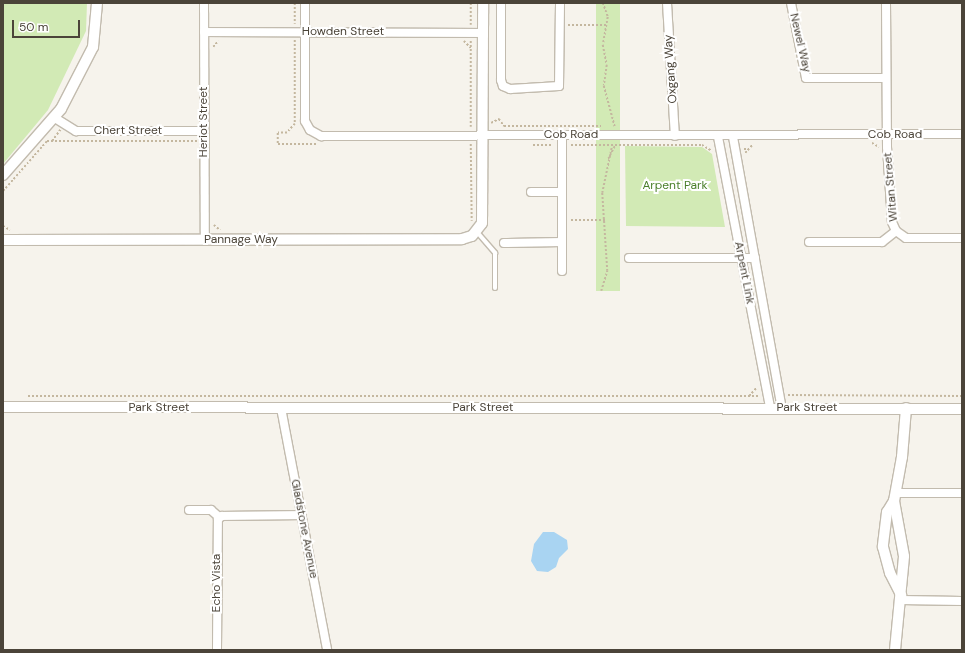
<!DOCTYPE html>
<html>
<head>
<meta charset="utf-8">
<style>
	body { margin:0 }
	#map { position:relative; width:965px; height:653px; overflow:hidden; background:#f6f3ec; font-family:"DM Sans",sans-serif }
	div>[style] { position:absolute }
	.green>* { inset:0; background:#d2eab5; transform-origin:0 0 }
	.water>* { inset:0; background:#a9d4f2 }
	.path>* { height:1.5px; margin-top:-0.75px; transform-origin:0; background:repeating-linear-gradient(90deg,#c4b79f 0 2px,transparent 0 4px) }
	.roads { filter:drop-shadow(1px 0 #c2bbae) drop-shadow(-1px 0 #c2bbae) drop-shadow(0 1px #c2bbae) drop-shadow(0 -1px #c2bbae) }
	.service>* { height:4px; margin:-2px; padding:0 2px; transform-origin:2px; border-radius:2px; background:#fff }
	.minor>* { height:8px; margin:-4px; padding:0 4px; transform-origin:4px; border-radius:4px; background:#fff }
	.tertiary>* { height:10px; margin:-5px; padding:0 5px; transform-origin:5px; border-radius:5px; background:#fff }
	span { translate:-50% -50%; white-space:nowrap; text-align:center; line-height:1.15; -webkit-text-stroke:4px #fff; paint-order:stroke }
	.street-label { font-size:12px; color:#4b4439 }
	.park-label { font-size:12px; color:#4a7f2a }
	.frame { position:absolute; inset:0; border:4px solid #4b4439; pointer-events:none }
	.scale { position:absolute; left:12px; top:20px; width:68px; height:18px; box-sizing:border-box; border:2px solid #4b4439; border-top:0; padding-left:5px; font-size:12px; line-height:14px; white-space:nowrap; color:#4b4439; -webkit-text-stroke:3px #fff; paint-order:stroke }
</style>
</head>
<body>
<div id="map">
	<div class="green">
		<i style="clip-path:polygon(3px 3px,87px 3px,86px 31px,48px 110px,3px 164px)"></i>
		<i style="left:596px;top:3px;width:24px;height:288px"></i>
		<i style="clip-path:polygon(625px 146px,702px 147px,712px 154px,725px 227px,626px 226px)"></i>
	</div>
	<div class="water">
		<i style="clip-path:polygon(543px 532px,554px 532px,567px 540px,568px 549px,559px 558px,556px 567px,548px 572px,537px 571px,531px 561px,534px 544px)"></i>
	</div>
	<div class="path">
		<i style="left:295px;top:3px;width:21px;rotate:90deg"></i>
		<i style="left:471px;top:3px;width:22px;rotate:90deg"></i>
		<i style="left:603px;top:3px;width:15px;rotate:70deg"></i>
		<i style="left:608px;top:17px;width:28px;rotate:100deg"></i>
		<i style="left:603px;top:45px;width:20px;rotate:79deg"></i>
		<i style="left:607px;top:65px;width:21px;rotate:98deg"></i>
		<i style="left:604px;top:86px;width:42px;rotate:75deg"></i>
		<i style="left:568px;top:25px;width:40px"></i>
		<i style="left:295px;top:40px;width:84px;rotate:90deg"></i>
		<i style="left:295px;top:124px;width:12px;rotate:132deg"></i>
		<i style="left:287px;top:133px;width:9px;rotate:180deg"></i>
		<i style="left:278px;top:133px;width:11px;rotate:90deg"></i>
		<i style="left:278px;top:144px;width:39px"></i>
		<i style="left:464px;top:41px;width:10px;rotate:45deg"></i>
		<i style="left:471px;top:41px;width:86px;rotate:90deg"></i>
		<i style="left:213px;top:47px;width:8px;rotate:-50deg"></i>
		<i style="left:491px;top:123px;width:9px;rotate:-27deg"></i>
		<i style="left:499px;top:119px;width:9px;rotate:54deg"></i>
		<i style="left:504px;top:126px;width:97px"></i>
		<i style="left:52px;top:141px;width:14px;rotate:-54deg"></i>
		<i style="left:872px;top:143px;width:8px;rotate:30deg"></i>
		<i style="left:471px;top:144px;width:77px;rotate:89.3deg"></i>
		<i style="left:533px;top:145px;width:20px"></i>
		<i style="left:571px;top:145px;width:131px"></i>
		<i style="left:702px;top:145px;width:12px;rotate:31deg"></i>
		<i style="left:744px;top:149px;width:5px"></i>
		<i style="left:745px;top:153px;width:12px;rotate:-48deg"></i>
		<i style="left:608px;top:159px;width:16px;rotate:-63deg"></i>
		<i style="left:3px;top:191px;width:67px;rotate:-48.7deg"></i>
		<i style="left:47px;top:141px;width:150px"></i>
		<i style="left:571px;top:220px;width:34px"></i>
		<i style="left:214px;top:225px;width:8px;rotate:40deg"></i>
		<i style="left:3px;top:226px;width:8px;rotate:30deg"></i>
		<i style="left:601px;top:291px;width:21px;rotate:-73deg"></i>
		<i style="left:607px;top:271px;width:78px;rotate:-93.7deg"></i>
		<i style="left:602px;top:193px;width:49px;rotate:-78.2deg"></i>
		<i style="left:788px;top:395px;width:174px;rotate:0.3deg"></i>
		<i style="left:28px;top:396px;width:731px"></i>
		<i style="left:749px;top:396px;width:12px;rotate:-48deg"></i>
	</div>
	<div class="roads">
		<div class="service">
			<i style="left:477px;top:232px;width:28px;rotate:49deg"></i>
			<i style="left:495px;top:253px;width:35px;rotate:90deg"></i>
		</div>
		<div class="minor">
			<i style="left:204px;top:3px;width:237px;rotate:89.8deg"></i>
			<i style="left:305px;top:3px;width:118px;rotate:90deg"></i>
			<i style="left:305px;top:121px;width:10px;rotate:61deg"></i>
			<i style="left:310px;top:130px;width:13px;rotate:29deg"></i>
			<i style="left:321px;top:136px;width:641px;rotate:-0.18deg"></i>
			<i style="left:501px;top:3px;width:77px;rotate:90deg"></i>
			<i style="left:501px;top:80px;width:6px;rotate:72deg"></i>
			<i style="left:503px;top:86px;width:8px;rotate:23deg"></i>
			<i style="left:510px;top:89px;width:49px;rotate:-3.5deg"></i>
			<i style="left:559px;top:86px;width:83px;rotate:-89.3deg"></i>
			<i style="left:667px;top:3px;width:133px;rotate:86.6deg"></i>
			<i style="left:791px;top:3px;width:76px;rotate:78.7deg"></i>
			<i style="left:806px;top:78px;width:80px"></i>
			<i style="left:886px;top:3px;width:144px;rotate:89.6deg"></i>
			<i style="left:887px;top:147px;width:75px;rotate:86.2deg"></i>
			<i style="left:892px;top:222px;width:10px;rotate:66deg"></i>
			<i style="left:896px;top:231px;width:12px;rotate:35deg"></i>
			<i style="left:906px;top:238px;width:56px"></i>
			<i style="left:204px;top:32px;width:279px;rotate:0.2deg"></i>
			<i style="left:55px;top:118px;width:25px;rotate:32deg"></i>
			<i style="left:76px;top:131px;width:128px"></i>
			<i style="left:562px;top:135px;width:136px;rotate:90deg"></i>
			<i style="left:718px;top:137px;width:276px;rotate:79.1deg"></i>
			<i style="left:733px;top:137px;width:275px;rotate:79.8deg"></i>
			<i style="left:531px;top:192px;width:31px"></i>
			<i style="left:809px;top:242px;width:73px"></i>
			<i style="left:882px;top:242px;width:18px;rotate:-38deg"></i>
			<i style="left:504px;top:243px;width:58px;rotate:-1deg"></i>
			<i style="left:629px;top:258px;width:126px"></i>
			<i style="left:281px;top:408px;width:246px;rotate:79.2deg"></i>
			<i style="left:895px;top:493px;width:67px"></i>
			<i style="left:189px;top:510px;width:22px"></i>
			<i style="left:211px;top:510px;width:11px;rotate:41deg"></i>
			<i style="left:901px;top:600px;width:61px;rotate:0.9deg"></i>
			<i style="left:217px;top:650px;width:131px;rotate:-89.6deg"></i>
			<i style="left:218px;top:519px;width:5px;rotate:-37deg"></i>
			<i style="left:222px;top:516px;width:80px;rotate:-0.7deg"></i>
		</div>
		<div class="tertiary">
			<i style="left:3px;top:175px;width:88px;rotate:-48.7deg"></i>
			<i style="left:61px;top:109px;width:70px;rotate:-62.7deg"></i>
			<i style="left:93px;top:47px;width:44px;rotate:-84.8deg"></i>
			<i style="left:3px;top:240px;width:459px;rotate:-0.1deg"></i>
			<i style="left:462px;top:239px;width:10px;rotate:-17deg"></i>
			<i style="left:472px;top:236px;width:16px;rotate:-52deg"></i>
			<i style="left:482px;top:223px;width:220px;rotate:-89.7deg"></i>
			<i style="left:3px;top:407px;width:959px;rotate:0.12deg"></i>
			<i style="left:894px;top:501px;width:13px;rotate:122deg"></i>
			<i style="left:887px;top:512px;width:35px;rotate:97deg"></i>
			<i style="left:883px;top:547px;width:27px;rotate:75deg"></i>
			<i style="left:890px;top:573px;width:25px;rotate:63deg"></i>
			<i style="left:895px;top:650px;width:94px;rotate:-84.5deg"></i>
			<i style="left:904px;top:556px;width:56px;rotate:-100.3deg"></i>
			<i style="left:894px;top:501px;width:45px;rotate:-79.7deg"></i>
			<i style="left:902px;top:457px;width:49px;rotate:-85.3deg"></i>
		</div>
	</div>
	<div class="street-label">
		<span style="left:343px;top:32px">Howden Street</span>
		<span style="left:800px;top:43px;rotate:77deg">Newel Way</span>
		<span style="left:671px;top:69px;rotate:-94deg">Oxgang Way</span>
		<span style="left:204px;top:122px;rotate:-90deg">Heriot Street</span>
		<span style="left:128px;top:131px">Chert Street</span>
		<span style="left:571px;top:135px">Cob Road</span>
		<span style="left:895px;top:135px">Cob Road</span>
		<span style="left:891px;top:187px;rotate:-95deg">Witan Street</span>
		<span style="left:241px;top:240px">Pannage Way</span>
		<span style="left:744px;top:273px;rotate:79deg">Arpent Link</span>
		<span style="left:159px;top:408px">Park Street</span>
		<span style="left:483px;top:408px">Park Street</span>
		<span style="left:807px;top:408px">Park Street</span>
		<span style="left:304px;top:529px;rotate:79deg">Gladstone Avenue</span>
		<span style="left:217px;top:583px;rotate:-90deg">Echo Vista</span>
	</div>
	<div class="park-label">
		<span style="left:675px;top:186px">Arpent Park</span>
	</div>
	<div class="frame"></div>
	<div class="scale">50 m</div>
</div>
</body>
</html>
